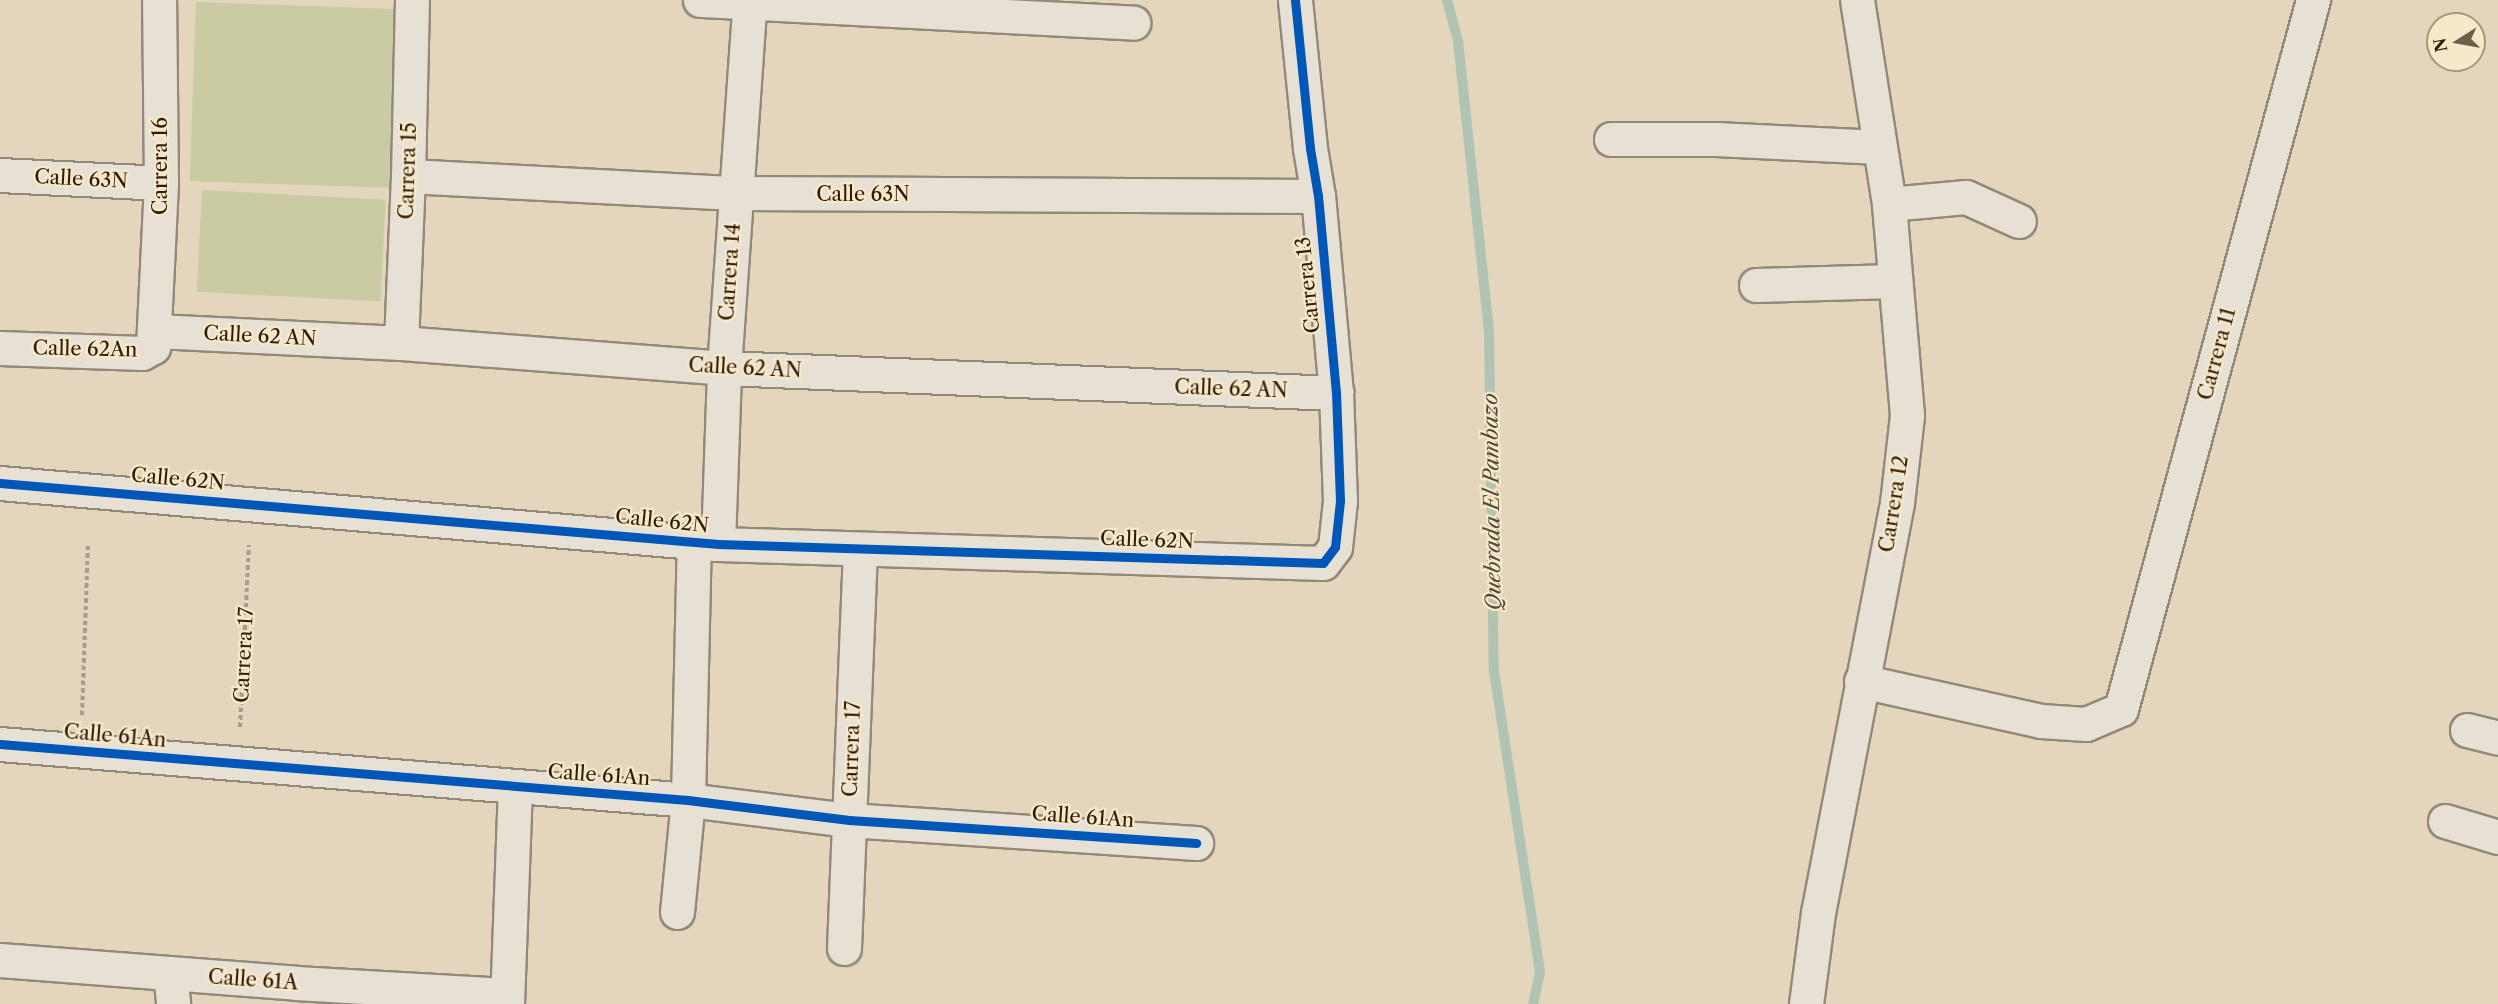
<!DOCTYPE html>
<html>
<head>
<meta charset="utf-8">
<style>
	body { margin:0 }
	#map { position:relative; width:2498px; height:1004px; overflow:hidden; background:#e3d6bd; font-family:"Libre Caslon Text",serif }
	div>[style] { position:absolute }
	.green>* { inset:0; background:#cacaa3; transform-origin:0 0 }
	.stream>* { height:10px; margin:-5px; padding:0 5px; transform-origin:5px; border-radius:5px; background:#b1c3b3 }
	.path>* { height:4px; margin-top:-2px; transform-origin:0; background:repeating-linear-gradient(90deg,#a49d92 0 4.5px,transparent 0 7.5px) }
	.roads { filter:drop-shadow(2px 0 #938979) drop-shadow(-2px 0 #938979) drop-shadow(0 2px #938979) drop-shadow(0 -2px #938979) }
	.minor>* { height:33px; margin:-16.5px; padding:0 16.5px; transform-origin:16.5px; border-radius:16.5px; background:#e7e1d5 }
	.cycleway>* { height:9px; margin:-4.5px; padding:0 4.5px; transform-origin:4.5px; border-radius:4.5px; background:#0057b8 }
	span { translate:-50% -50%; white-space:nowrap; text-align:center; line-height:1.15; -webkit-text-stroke:4.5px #f7e8ca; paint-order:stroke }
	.street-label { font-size:20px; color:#2f1c09 }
	.water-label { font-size:21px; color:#4f4c3b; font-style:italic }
	.north { position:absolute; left:2426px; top:12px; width:60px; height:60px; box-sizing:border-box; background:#f7e8ca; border:2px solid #a7967d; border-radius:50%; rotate:259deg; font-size:16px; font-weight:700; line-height:24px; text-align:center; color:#2f1c09 }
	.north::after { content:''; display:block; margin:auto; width:21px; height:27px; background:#6e5d48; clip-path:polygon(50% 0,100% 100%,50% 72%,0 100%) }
</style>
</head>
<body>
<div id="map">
	<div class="green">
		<i style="left:196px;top:2px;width:206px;height:179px;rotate:2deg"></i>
		<i style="left:202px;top:190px;width:184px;height:102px;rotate:3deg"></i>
	</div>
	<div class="stream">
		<i style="left:1447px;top:0;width:42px;rotate:75deg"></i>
		<i style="left:1458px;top:41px;width:290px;rotate:83.9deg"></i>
		<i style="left:1489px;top:329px;width:342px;rotate:89.2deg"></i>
		<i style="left:1494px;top:671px;width:304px;rotate:81.3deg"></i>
		<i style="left:1540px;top:972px;width:33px;rotate:102deg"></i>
	</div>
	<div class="path">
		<i style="left:82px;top:715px;width:171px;rotate:-88deg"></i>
		<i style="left:240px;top:727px;width:182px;rotate:-87.2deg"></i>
	</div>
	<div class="roads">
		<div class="minor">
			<i style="left:700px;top:0;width:434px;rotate:3deg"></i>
			<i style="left:1611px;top:139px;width:105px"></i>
			<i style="left:1716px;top:139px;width:163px;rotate:2.8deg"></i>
			<i style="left:0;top:175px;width:161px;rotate:2.8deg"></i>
			<i style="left:408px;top:176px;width:327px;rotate:3deg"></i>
			<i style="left:735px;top:193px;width:583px;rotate:0.29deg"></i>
			<i style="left:1889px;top:204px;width:77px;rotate:-5.2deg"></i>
			<i style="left:1966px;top:197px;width:58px;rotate:24.4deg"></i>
			<i style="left:1756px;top:285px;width:138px;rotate:-1.7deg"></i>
			<i style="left:156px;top:331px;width:245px;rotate:2.8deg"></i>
			<i style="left:401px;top:343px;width:324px;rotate:4.4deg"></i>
			<i style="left:724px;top:368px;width:613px;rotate:2.34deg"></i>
			<i style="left:401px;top:343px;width:167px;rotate:-87.6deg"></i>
			<i style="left:408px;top:176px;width:176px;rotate:-88.7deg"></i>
			<i style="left:0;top:348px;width:142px;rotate:2deg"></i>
			<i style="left:142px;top:353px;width:13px;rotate:-29deg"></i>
			<i style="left:153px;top:347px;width:164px;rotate:-87.2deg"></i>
			<i style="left:161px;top:183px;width:183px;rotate:-90.6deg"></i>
			<i style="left:0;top:483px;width:721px;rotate:4.86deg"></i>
			<i style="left:718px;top:544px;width:605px;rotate:1.8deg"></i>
			<i style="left:1323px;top:563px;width:20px;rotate:-53deg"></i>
			<i style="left:1335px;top:547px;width:46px;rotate:-83.8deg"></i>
			<i style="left:1340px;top:501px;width:108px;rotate:-92.1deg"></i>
			<i style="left:1336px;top:393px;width:198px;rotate:-95.2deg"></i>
			<i style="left:1318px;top:196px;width:49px;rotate:-99.5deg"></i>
			<i style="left:1310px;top:148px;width:149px;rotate:-95.8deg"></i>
			<i style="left:718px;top:544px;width:176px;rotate:-88deg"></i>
			<i style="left:724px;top:368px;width:369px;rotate:-86deg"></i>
			<i style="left:1861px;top:681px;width:184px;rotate:12.5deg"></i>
			<i style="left:2041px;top:721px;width:45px;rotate:3.8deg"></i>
			<i style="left:2086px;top:724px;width:38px;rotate:-23deg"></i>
			<i style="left:2121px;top:709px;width:735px;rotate:-74.85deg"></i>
			<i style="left:2467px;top:730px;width:32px;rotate:14deg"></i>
			<i style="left:0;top:744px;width:690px;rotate:4.65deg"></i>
			<i style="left:688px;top:800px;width:162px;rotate:7.1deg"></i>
			<i style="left:849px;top:820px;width:348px;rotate:3.8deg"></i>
			<i style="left:2445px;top:821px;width:55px;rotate:16.8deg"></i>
			<i style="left:677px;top:912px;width:113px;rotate:-84.4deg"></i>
			<i style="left:688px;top:800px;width:260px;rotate:-88.7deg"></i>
			<i style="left:844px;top:948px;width:399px;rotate:-87.7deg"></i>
			<i style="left:0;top:960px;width:297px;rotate:4.4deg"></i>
			<i style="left:296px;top:983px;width:210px;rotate:3.3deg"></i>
			<i style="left:170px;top:973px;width:31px;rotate:84deg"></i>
			<i style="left:507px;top:1004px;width:217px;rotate:-87.9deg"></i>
			<i style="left:1806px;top:1004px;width:92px;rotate:-82.5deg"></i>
			<i style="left:1818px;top:913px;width:418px;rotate:-79.1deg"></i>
			<i style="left:1897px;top:503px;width:89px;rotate:-83.5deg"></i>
			<i style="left:1907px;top:415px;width:212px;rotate:-94.9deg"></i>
			<i style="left:1889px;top:204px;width:206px;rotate:-98.9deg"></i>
		</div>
	</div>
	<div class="cycleway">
		<i style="left:0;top:483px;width:721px;rotate:4.86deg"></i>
		<i style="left:718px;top:544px;width:605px;rotate:1.8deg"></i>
		<i style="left:1323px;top:563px;width:20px;rotate:-53deg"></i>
		<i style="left:1335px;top:547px;width:46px;rotate:-83.8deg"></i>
		<i style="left:1340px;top:501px;width:108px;rotate:-92.1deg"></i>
		<i style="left:1336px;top:393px;width:198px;rotate:-95.2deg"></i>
		<i style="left:1318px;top:196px;width:49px;rotate:-99.5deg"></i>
		<i style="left:1310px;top:148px;width:149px;rotate:-95.8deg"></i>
		<i style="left:0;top:744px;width:690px;rotate:4.65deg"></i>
		<i style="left:688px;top:800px;width:162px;rotate:7.1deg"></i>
		<i style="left:849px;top:820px;width:348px;rotate:3.8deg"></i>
	</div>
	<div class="street-label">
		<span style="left:160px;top:166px;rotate:-90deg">Carrera 16</span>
		<span style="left:408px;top:171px;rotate:-88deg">Carrera 15</span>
		<span style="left:81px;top:179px;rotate:3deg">Calle 63N</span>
		<span style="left:863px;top:194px">Calle 63N</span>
		<span style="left:730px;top:272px;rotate:-86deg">Carrera 14</span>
		<span style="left:1308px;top:285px;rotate:-96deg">Carrera 13</span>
		<span style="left:260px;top:336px;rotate:3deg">Calle 62 AN</span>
		<span style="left:85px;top:349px;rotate:1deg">Calle 62An</span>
		<span style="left:2217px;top:354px;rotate:-75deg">Carrera 11</span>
		<span style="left:745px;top:368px;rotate:3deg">Calle 62 AN</span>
		<span style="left:1231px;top:389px;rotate:2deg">Calle 62 AN</span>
		<span style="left:178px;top:479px;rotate:5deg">Calle 62N</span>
		<span style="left:1894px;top:504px;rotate:-81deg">Carrera 12</span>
		<span style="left:662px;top:521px;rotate:6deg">Calle 62N</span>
		<span style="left:1147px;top:540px;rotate:2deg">Calle 62N</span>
		<span style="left:244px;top:655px;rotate:-87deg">Carrera 17</span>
		<span style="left:115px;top:736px;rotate:5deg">Calle 61An</span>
		<span style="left:852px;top:749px;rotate:-88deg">Carrera 17</span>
		<span style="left:599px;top:775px;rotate:4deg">Calle 61An</span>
		<span style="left:1083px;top:817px;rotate:4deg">Calle 61An</span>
		<span style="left:253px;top:980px;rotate:4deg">Calle 61A</span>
	</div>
	<div class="water-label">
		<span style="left:1492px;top:502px;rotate:-91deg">Quebrada El Pambazo</span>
	</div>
	<div class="north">N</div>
</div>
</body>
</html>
